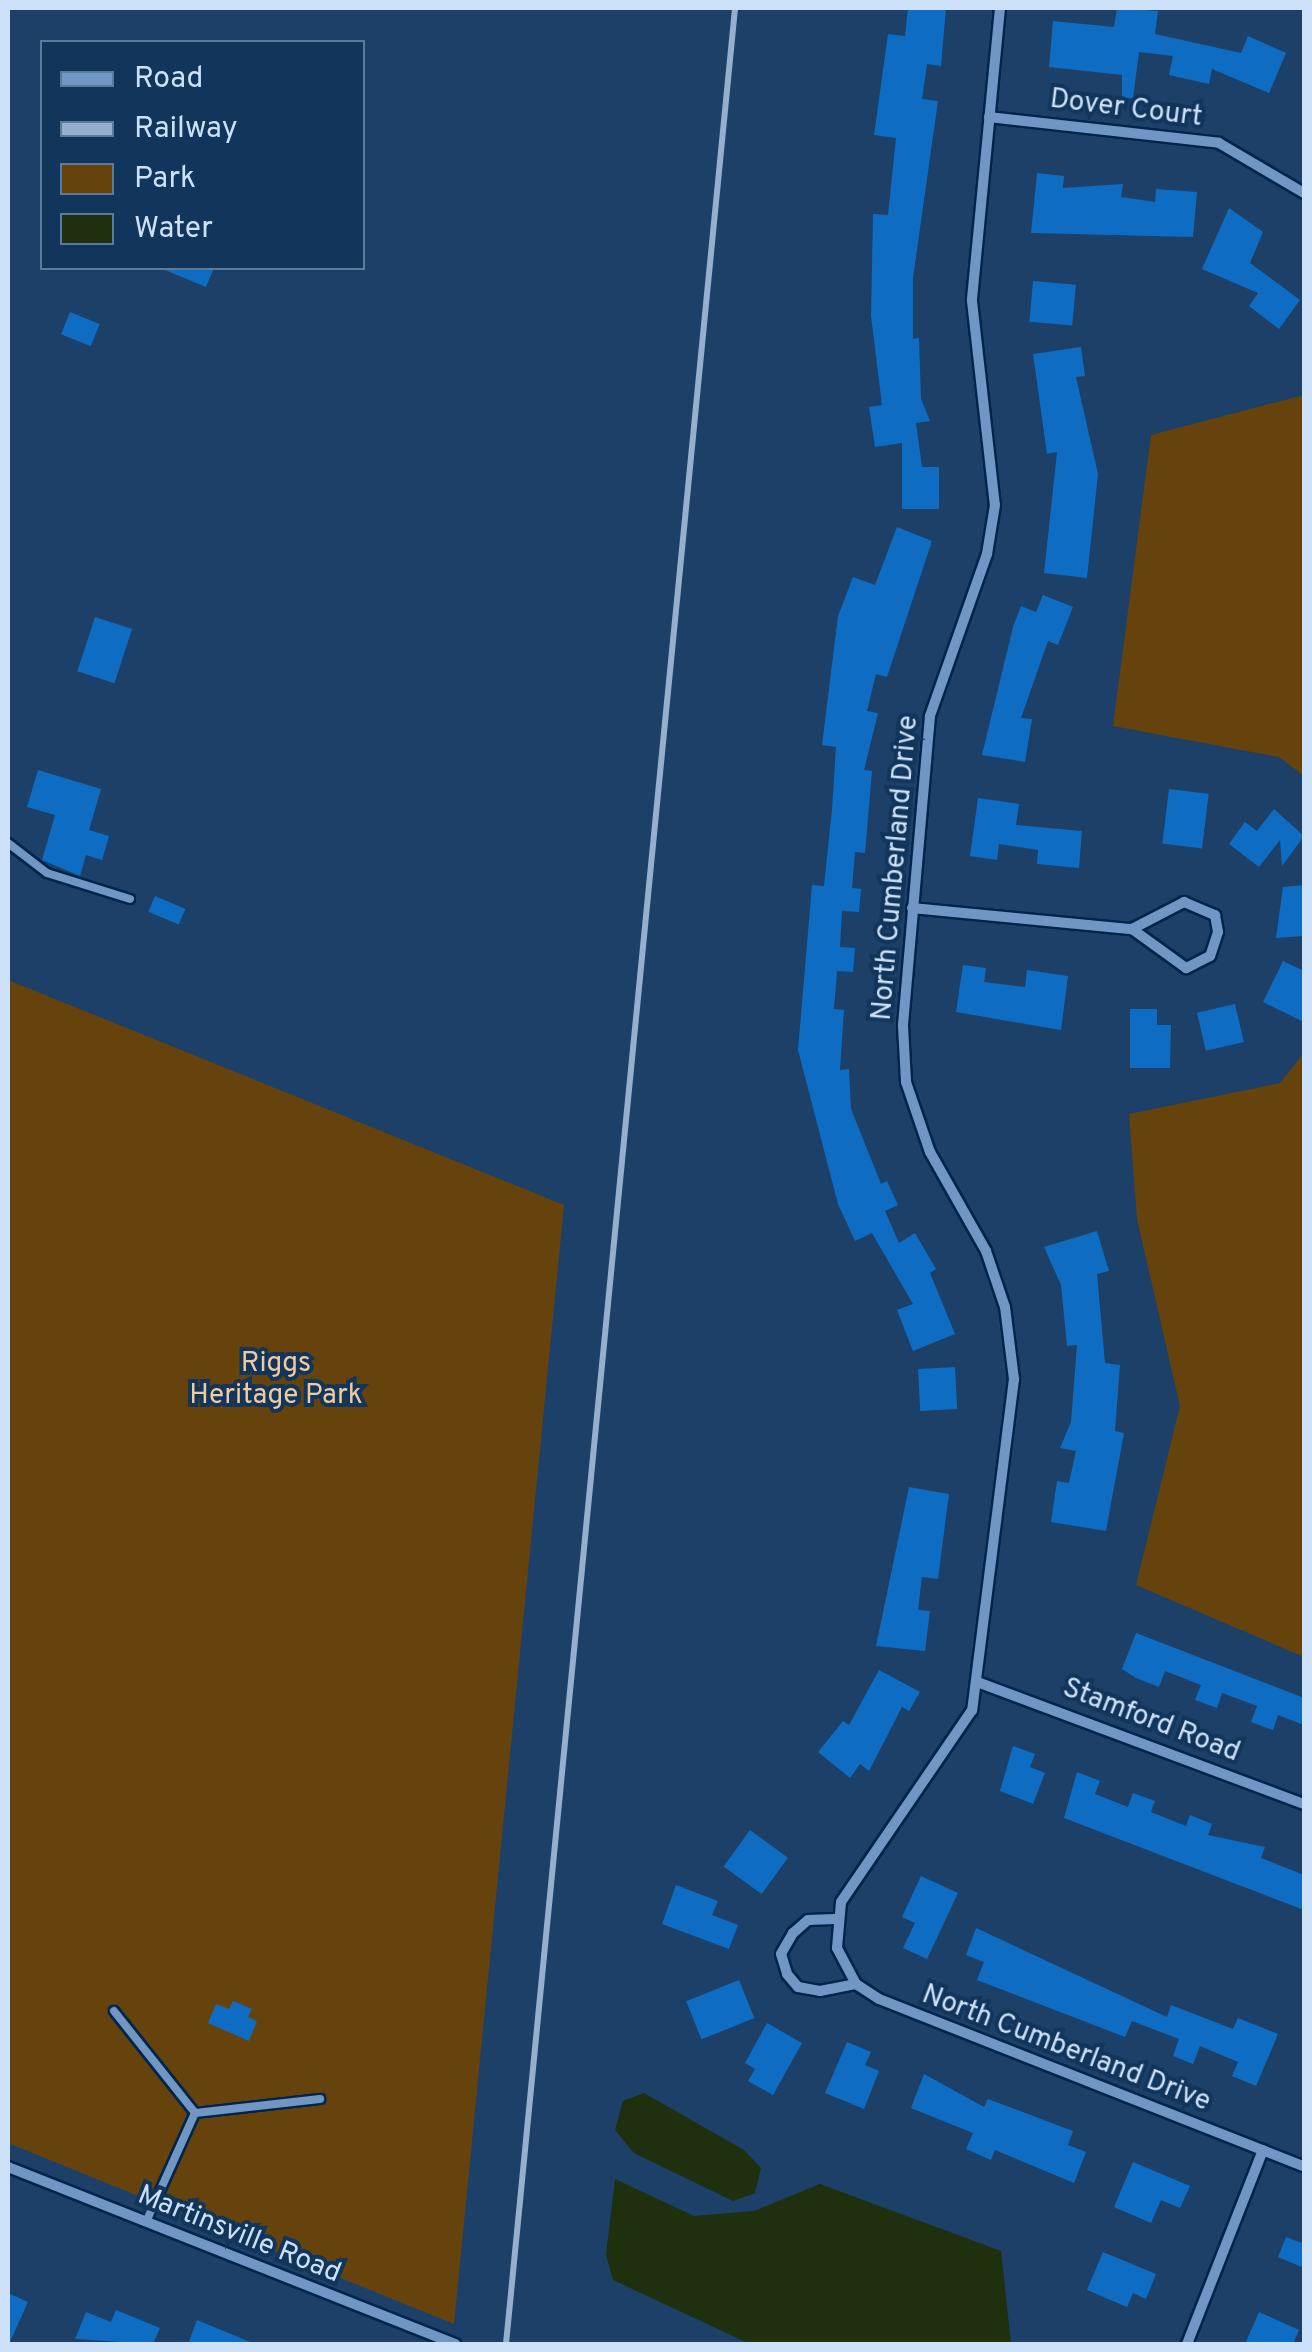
<!DOCTYPE html>
<html>
<head>
<meta charset="utf-8">
<style>
	body { margin:0 }
	#map { position:relative; width:1312px; height:2352px; overflow:hidden; background:#1c4067; font-family:Overpass,sans-serif }
	div>[style] { position:absolute }
	.green>* { inset:0; background:#66430d }
	.water>* { inset:0; background:#1e300d }
	.building>* { inset:0; background:#0e6dc2; transform-origin:0 0 }
	.roads { filter:drop-shadow(2px 0 #01254a) drop-shadow(-2px 0 #01254a) drop-shadow(0 2px #01254a) drop-shadow(0 -2px #01254a) }
	.service>* { height:8px; margin:-4px; padding:0 4px; transform-origin:4px; border-radius:4px; background:#7096c3 }
	.minor>* { height:10px; margin:-5px; padding:0 5px; transform-origin:5px; border-radius:5px; background:#7096c3 }
	.rail>* { height:6px; margin:-3px; padding:0 3px; transform-origin:3px; border-radius:3px; background:#96afcc }
	span { translate:-50% -50%; white-space:nowrap; text-align:center; line-height:1.15; -webkit-text-stroke:8px #11355b; paint-order:stroke }
	.street-label { font-size:28px; color:#cde1f9 }
	.park-label { font-size:28px; color:#f1cb9d }
	.frame { position:absolute; inset:0; border:10px solid #cde1f9; pointer-events:none }
	.legend { position:absolute; left:40px; top:40px; width:325px; height:230px; box-sizing:border-box; background:#11355b; border:2px solid #5c7a9a; margin:0; padding:12px 18px; list-style:none; font-size:30px; color:#cde1f9 }
	.legend li { display:flex; align-items:center; gap:20px; height:50px }
	.legend b { width:50px; border:2px solid #5c7a9a }
</style>
</head>
<body>
<div id="map">
	<div class="green">
		<i style="clip-path:polygon(1304px 395px,1304px 776px,1279px 757px,1113px 726px,1151px 435px)"></i>
		<i style="clip-path:polygon(8px 980px,564px 1205px,454px 2324px,8px 2143px)"></i>
		<i style="clip-path:polygon(1304px 1053px,1304px 1657px,1136px 1585px,1180px 1406px,1137px 1219px,1129px 1114px,1280px 1083px)"></i>
	</div>
	<div class="water">
		<i style="clip-path:polygon(644px 2093px,744px 2150px,761px 2168px,755px 2193px,733px 2201px,634px 2153px,615px 2130px,623px 2101px)"></i>
		<i style="clip-path:polygon(615px 2179px,694px 2216px,754px 2211px,820px 2184px,1001px 2251px,1011px 2344px,750px 2344px,613px 2280px,606px 2255px)"></i>
	</div>
	<div class="building">
		<i style="clip-path:polygon(908px 8px,946px 8px,941px 66px,927px 64px,922px 99px,938px 101px,913px 278px,913px 339px,919px 338px,921px 399px,930px 421px,916px 423px,922px 467px,939px 467px,939px 509px,902px 509px,902px 443px,875px 447px,869px 407px,882px 405px,871px 316px,873px 214px,888px 215px,896px 138px,874px 135px,888px 34px,905px 36px)"></i>
		<i style="clip-path:polygon(1117px 8px,1158px 11px,1155px 34px,1241px 53px,1248px 36px,1286px 53px,1269px 93px,1212px 69px,1209px 84px,1169px 75px,1173px 56px,1139px 52px,1133px 98px,1122px 98px,1122px 75px,1049px 67px,1053px 21px,1114px 27px)"></i>
		<i style="clip-path:polygon(1037px 173px,1064px 176px,1063px 188px,1123px 184px,1121px 197px,1155px 202px,1156px 189px,1197px 192px,1193px 237px,1031px 233px)"></i>
		<i style="clip-path:polygon(1229px 208px,1263px 232px,1250px 263px,1300px 300px,1279px 329px,1249px 306px,1258px 293px,1202px 269px)"></i>
		<i style="clip-path:polygon(160px 268px,214px 268px,206px 287px)"></i>
		<i style="left:1033px;top:281px;width:43px;height:41px;rotate:5deg"></i>
		<i style="left:70px;top:312px;width:32px;height:24px;rotate:22deg"></i>
		<i style="clip-path:polygon(1081px 347px,1085px 376px,1076px 377px,1098px 474px,1087px 578px,1044px 573px,1057px 452px,1047px 454px,1033px 354px)"></i>
		<i style="clip-path:polygon(897px 527px,932px 541px,887px 677px,876px 674px,867px 711px,878px 713px,864px 770px,872px 771px,865px 853px,855px 852px,852px 888px,861px 889px,859px 912px,842px 911px,840px 947px,855px 948px,853px 972px,837px 971px,834px 1009px,844px 1010px,840px 1070px,849px 1069px,851px 1109px,881px 1184px,887px 1181px,898px 1205px,885px 1211px,899px 1243px,915px 1233px,936px 1269px,930px 1273px,955px 1334px,913px 1351px,897px 1310px,913px 1304px,872px 1233px,855px 1241px,838px 1204px,798px 1050px,812px 885px,824px 886px,832px 809px,836px 747px,822px 745px,838px 616px,853px 577px,875px 585px)"></i>
		<i style="clip-path:polygon(1043px 595px,1073px 607px,1058px 645px,1048px 641px,1021px 718px,1032px 719px,1025px 762px,982px 755px,1013px 627px,1021px 606px,1036px 612px)"></i>
		<i style="left:95px;top:617px;width:39px;height:57px;rotate:18deg"></i>
		<i style="clip-path:polygon(38px 770px,101px 789px,89px 830px,109px 836px,102px 860px,86px 855px,80px 876px,42px 860px,55px 815px,27px 807px)"></i>
		<i style="left:1169px;top:789px;width:40px;height:55px;rotate:7deg"></i>
		<i style="clip-path:polygon(978px 798px,1019px 804px,1016px 825px,1082px 831px,1079px 868px,1037px 864px,1038px 850px,999px 844px,997px 860px,970px 856px)"></i>
		<i style="clip-path:polygon(1274px 809px,1304px 836px,1282px 866px,1280px 840px,1259px 867px,1229px 844px,1245px 822px,1257px 831px)"></i>
		<i style="clip-path:polygon(1304px 885px,1304px 936px,1276px 938px,1283px 887px)"></i>
		<i style="left:155px;top:896px;width:33px;height:17px;rotate:23deg"></i>
		<i style="clip-path:polygon(1283px 961px,1304px 971px,1304px 1022px,1263px 1002px)"></i>
		<i style="clip-path:polygon(963px 965px,986px 968px,984px 982px,1025px 987px,1027px 970px,1068px 976px,1061px 1030px,956px 1012px)"></i>
		<i style="left:1235px;top:1004px;width:39px;height:39px;rotate:77deg"></i>
		<i style="clip-path:polygon(1130px 1009px,1157px 1009px,1157px 1025px,1171px 1025px,1170px 1068px,1130px 1068px)"></i>
		<i style="clip-path:polygon(1097px 1231px,1109px 1271px,1097px 1274px,1105px 1363px,1120px 1365px,1115px 1431px,1124px 1433px,1106px 1531px,1051px 1522px,1057px 1481px,1069px 1483px,1076px 1451px,1060px 1448px,1071px 1422px,1077px 1345px,1067px 1346px,1061px 1285px,1044px 1247px)"></i>
		<i style="left:955px;top:1367px;width:42px;height:37px;rotate:87deg"></i>
		<i style="clip-path:polygon(909px 1487px,949px 1494px,938px 1579px,922px 1577px,918px 1610px,930px 1611px,925px 1651px,876px 1646px)"></i>
		<i style="clip-path:polygon(1136px 1633px,1304px 1698px,1304px 1725px,1278px 1715px,1273px 1730px,1251px 1722px,1257px 1706px,1222px 1693px,1217px 1708px,1195px 1700px,1201px 1685px,1165px 1671px,1159px 1687px,1136px 1678px,1122px 1669px)"></i>
		<i style="clip-path:polygon(879px 1670px,920px 1692px,909px 1711px,902px 1707px,869px 1771px,860px 1764px,850px 1778px,818px 1752px,843px 1721px,849px 1725px)"></i>
		<i style="clip-path:polygon(1013px 1746px,1035px 1754px,1030px 1767px,1045px 1773px,1033px 1804px,1000px 1791px)"></i>
		<i style="clip-path:polygon(1077px 1772px,1100px 1781px,1095px 1794px,1128px 1807px,1133px 1793px,1155px 1801px,1151px 1812px,1186px 1826px,1190px 1815px,1212px 1824px,1208px 1835px,1265px 1847px,1261px 1858px,1304px 1875px,1304px 1910px,1064px 1818px)"></i>
		<i style="left:750px;top:1830px;width:47px;height:45px;rotate:36deg"></i>
		<i style="clip-path:polygon(921px 1876px,958px 1893px,927px 1959px,903px 1948px,915px 1923px,902px 1917px)"></i>
		<i style="clip-path:polygon(676px 1885px,718px 1901px,712px 1915px,738px 1925px,729px 1949px,662px 1924px)"></i>
		<i style="clip-path:polygon(976px 1928px,1167px 2017px,1171px 2005px,1233px 2029px,1238px 2018px,1278px 2034px,1256px 2086px,1232px 2076px,1238px 2062px,1200px 2046px,1193px 2064px,1173px 2056px,1179px 2039px,1132px 2021px,1125px 2037px,977px 1980px,984px 1962px,966px 1955px)"></i>
		<i style="left:739px;top:1980px;width:41px;height:57px;rotate:68deg"></i>
		<i style="clip-path:polygon(233px 2001px,252px 2009px,248px 2017px,257px 2021px,249px 2041px,208px 2023px,216px 2004px,229px 2009px)"></i>
		<i style="clip-path:polygon(767px 2023px,802px 2043px,773px 2095px,748px 2081px,755px 2069px,745px 2063px)"></i>
		<i style="clip-path:polygon(847px 2042px,871px 2052px,865px 2065px,879px 2071px,864px 2109px,825px 2093px)"></i>
		<i style="clip-path:polygon(924px 2074px,984px 2107px,988px 2099px,1073px 2131px,1068px 2145px,1086px 2152px,1074px 2183px,995px 2150px,991px 2160px,966px 2149px,973px 2133px,911px 2108px)"></i>
		<i style="clip-path:polygon(1133px 2162px,1190px 2186px,1180px 2208px,1161px 2200px,1151px 2223px,1114px 2207px)"></i>
		<i style="clip-path:polygon(1286px 2237px,1304px 2244px,1304px 2268px,1278px 2257px)"></i>
		<i style="clip-path:polygon(1103px 2252px,1156px 2274px,1146px 2299px,1133px 2293px,1127px 2307px,1087px 2290px)"></i>
		<i style="clip-path:polygon(8px 2293px,28px 2302px,9px 2344px,8px 2344px)"></i>
		<i style="clip-path:polygon(116px 2310px,160px 2328px,153px 2344px,75px 2339px,86px 2312px,111px 2322px)"></i>
		<i style="clip-path:polygon(1259px 2312px,1299px 2330px,1293px 2344px,1245px 2344px)"></i>
		<i style="clip-path:polygon(197px 2320px,255px 2344px,188px 2344px)"></i>
	</div>
	<div class="roads">
		<div class="service">
			<i style="left:8px;top:843px;width:49px;rotate:37.6deg"></i>
			<i style="left:47px;top:873px;width:87px;rotate:17.4deg"></i>
			<i style="left:114px;top:2011px;width:130px;rotate:51.5deg"></i>
			<i style="left:195px;top:2113px;width:126px;rotate:-6.4deg"></i>
			<i style="left:146px;top:2222px;width:120px;rotate:-65.8deg"></i>
		</div>
		<div class="minor">
			<i style="left:1000px;top:8px;width:294px;rotate:95.5deg"></i>
			<i style="left:972px;top:301px;width:205px;rotate:83.6deg"></i>
			<i style="left:995px;top:505px;width:50px;rotate:99.3deg"></i>
			<i style="left:987px;top:554px;width:172px;rotate:109.4deg"></i>
			<i style="left:930px;top:716px;width:311px;rotate:95deg"></i>
			<i style="left:903px;top:1026px;width:56px;rotate:86.9deg"></i>
			<i style="left:906px;top:1082px;width:74px;rotate:71.1deg"></i>
			<i style="left:930px;top:1152px;width:114px;rotate:60.5deg"></i>
			<i style="left:986px;top:1251px;width:59px;rotate:71.3deg"></i>
			<i style="left:1005px;top:1307px;width:73px;rotate:82.9deg"></i>
			<i style="left:1014px;top:1379px;width:334px;rotate:97.2deg"></i>
			<i style="left:972px;top:1710px;width:232px;rotate:124.3deg"></i>
			<i style="left:841px;top:1902px;width:46px;rotate:95deg"></i>
			<i style="left:837px;top:1948px;width:41px;rotate:62.2deg"></i>
			<i style="left:856px;top:1984px;width:27px;rotate:33deg"></i>
			<i style="left:879px;top:1999px;width:457px;rotate:21.5deg"></i>
			<i style="left:989px;top:117px;width:231px;rotate:6.4deg"></i>
			<i style="left:1219px;top:143px;width:99px;rotate:30.5deg"></i>
			<i style="left:912px;top:908px;width:221px;rotate:5.5deg"></i>
			<i style="left:1132px;top:929px;width:59px;rotate:-27.4deg"></i>
			<i style="left:1184px;top:902px;width:34px;rotate:23deg"></i>
			<i style="left:1215px;top:915px;width:17px;rotate:80deg"></i>
			<i style="left:1218px;top:932px;width:25px;rotate:108deg"></i>
			<i style="left:1210px;top:956px;width:27px;rotate:153deg"></i>
			<i style="left:1186px;top:968px;width:67px;rotate:-144.2deg"></i>
			<i style="left:980px;top:1683px;width:346px;rotate:20.5deg"></i>
			<i style="left:835px;top:1919px;width:27px;rotate:178deg"></i>
			<i style="left:808px;top:1920px;width:20px;rotate:139deg"></i>
			<i style="left:793px;top:1933px;width:24px;rotate:120deg"></i>
			<i style="left:781px;top:1954px;width:21px;rotate:73deg"></i>
			<i style="left:787px;top:1974px;width:17px;rotate:50deg"></i>
			<i style="left:798px;top:1987px;width:22px;rotate:10deg"></i>
			<i style="left:820px;top:1991px;width:37px;rotate:-11deg"></i>
			<i style="left:8px;top:2167px;width:481px;rotate:21.6deg"></i>
			<i style="left:1187px;top:2344px;width:208px;rotate:-68.6deg"></i>
		</div>
	</div>
	<div class="rail">
		<i style="left:506px;top:2344px;width:2347px;rotate:-84.4deg"></i>
	</div>
	<div class="street-label">
		<span style="left:1126px;top:109px;rotate:7deg">Dover Court</span>
		<span style="left:896px;top:868px;rotate:-85deg">North Cumberland Drive</span>
		<span style="left:1151px;top:1721px;rotate:21deg">Stamford Road</span>
		<span style="left:1066px;top:2049px;rotate:21deg">North Cumberland Drive</span>
		<span style="left:239px;top:2235px;rotate:22deg">Martinsville Road</span>
	</div>
	<div class="park-label">
		<span style="left:276px;top:1380px">Riggs<br>Heritage Park</span>
	</div>
	<div class="frame"></div>
	<ul class="legend">
	<li><b style="height:12px;background:#7096c3"></b>Road</li>
	<li><b style="height:12px;background:#96afcc"></b>Railway</li>
	<li><b style="height:28px;background:#66430d"></b>Park</li>
	<li><b style="height:28px;background:#1e300d"></b>Water</li>
	</ul>
</div>
</body>
</html>
